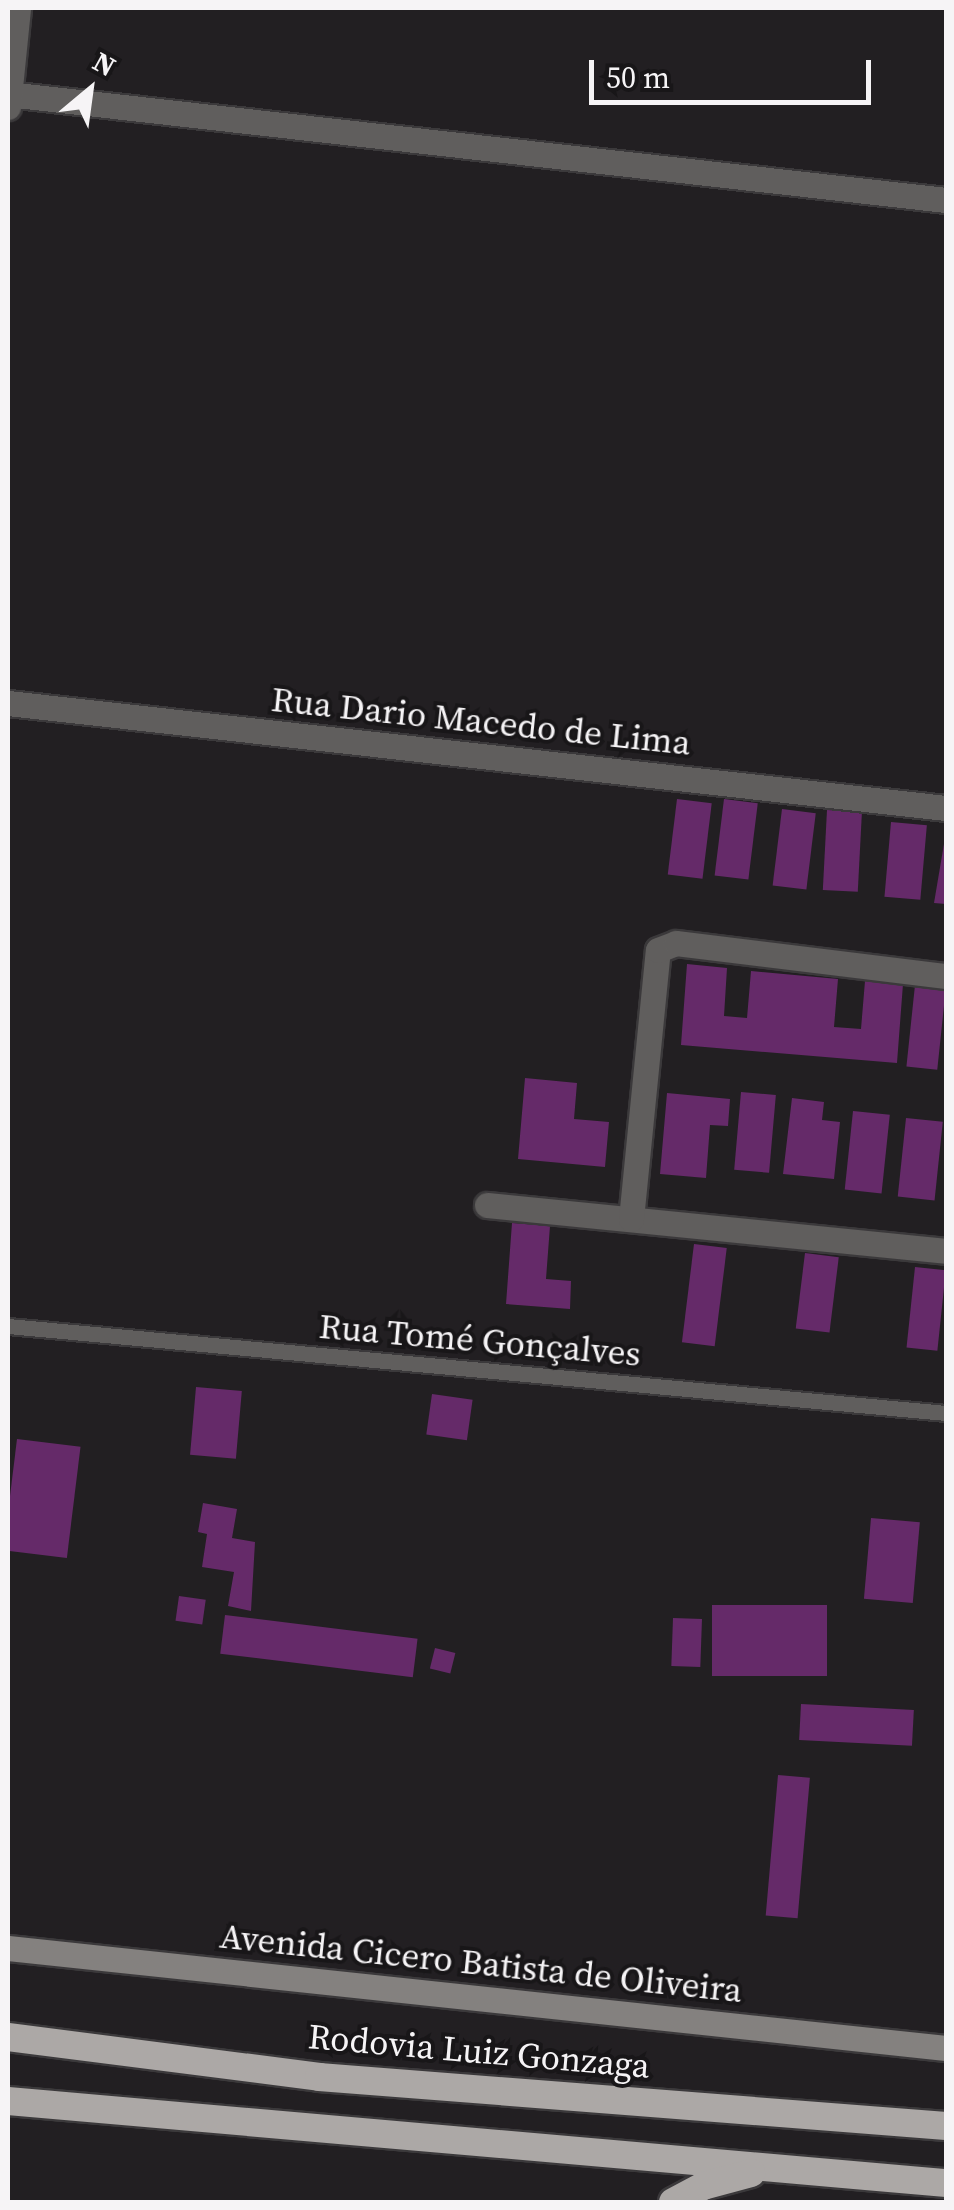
<!DOCTYPE html>
<html>
<head>
<meta charset="utf-8">
<style>
	body { margin:0 }
	#map { position:relative; width:954px; height:2210px; overflow:hidden; background:#221f22; font-family:"Source Serif 4",serif }
	div>[style] { position:absolute }
	.building>* { inset:0; background:#652a69; transform-origin:0 0 }
	.roads { filter:drop-shadow(2px 0 #3b393b) drop-shadow(-2px 0 #3b393b) drop-shadow(0 2px #3b393b) drop-shadow(0 -2px #3b393b) }
	.service>* { height:15px; margin:-7.5px; padding:0 7.5px; transform-origin:7.5px; border-radius:7.5px; background:#605e5d }
	.minor>* { height:25px; margin:-12.5px; padding:0 12.5px; transform-origin:12.5px; border-radius:12.5px; background:#605e5d }
	.secondary>* { height:25px; margin:-12.5px; padding:0 12.5px; transform-origin:12.5px; border-radius:12.5px; background:#84817f }
	.trunk>* { height:28px; margin:-14px; padding:0 14px; transform-origin:14px; border-radius:14px; background:#aca8a6 }
	span { translate:-50% -50%; white-space:nowrap; text-align:center; line-height:1.15; -webkit-text-stroke:8px #181618; paint-order:stroke }
	.street-label { font-size:35px; color:#f6f4f6 }
	.frame { position:absolute; inset:0; border:10px solid #f6f4f6; pointer-events:none }
	.north { position:absolute; left:40px; top:40px; width:100px; height:100px; -webkit-text-stroke:8px #181618; paint-order:stroke; rotate:29deg; font-size:28px; font-weight:700; line-height:40px; text-align:center; color:#f6f4f6 }
	.north::after { content:''; display:block; margin:auto; width:35px; height:45px; background:#f6f4f6; clip-path:polygon(50% 0,100% 100%,50% 72%,0 100%) }
	.scale { position:absolute; left:589px; top:60px; width:282px; height:45px; box-sizing:border-box; border:5px solid #f6f4f6; border-top:0; padding-left:12px; font-size:30px; line-height:35px; white-space:nowrap; color:#f6f4f6; -webkit-text-stroke:8px #181618; paint-order:stroke }
</style>
</head>
<body>
<div id="map">
	<div class="building">
		<i style="left:677px;top:799px;width:35px;height:76px;rotate:7deg"></i>
		<i style="left:724px;top:799px;width:34px;height:77px;rotate:7deg"></i>
		<i style="left:782px;top:809px;width:34px;height:77px;rotate:7deg"></i>
		<i style="left:827px;top:810px;width:35px;height:80px;rotate:3deg"></i>
		<i style="left:891px;top:822px;width:36px;height:75px;rotate:5deg"></i>
		<i style="clip-path:polygon(946px 832px,946px 904px,934px 903px)"></i>
		<i style="clip-path:polygon(687px 964px,727px 968px,724px 1016px,747px 1018px,751px 971px,838px 979px,834px 1027px,861px 1029px,865px 981px,903px 984px,897px 1063px,681px 1045px)"></i>
		<i style="left:915px;top:985px;width:31px;height:82px;rotate:6deg"></i>
		<i style="clip-path:polygon(525px 1078px,577px 1083px,574px 1119px,609px 1122px,605px 1167px,518px 1159px)"></i>
		<i style="left:741px;top:1092px;width:35px;height:78px;rotate:5deg"></i>
		<i style="clip-path:polygon(667px 1093px,730px 1099px,728px 1126px,710px 1125px,706px 1178px,660px 1174px)"></i>
		<i style="clip-path:polygon(792px 1098px,824px 1102px,822px 1120px,840px 1122px,834px 1179px,783px 1174px)"></i>
		<i style="left:853px;top:1111px;width:37px;height:79px;rotate:6deg"></i>
		<i style="left:906px;top:1118px;width:37px;height:79px;rotate:6deg"></i>
		<i style="clip-path:polygon(512px 1223px,550px 1226px,546px 1279px,571px 1281px,570px 1309px,506px 1304px)"></i>
		<i style="left:694px;top:1244px;width:33px;height:99px;rotate:7deg"></i>
		<i style="left:805px;top:1253px;width:34px;height:76px;rotate:7deg"></i>
		<i style="left:915px;top:1267px;width:31px;height:81px;rotate:6deg"></i>
		<i style="left:196px;top:1387px;width:46px;height:68px;rotate:5deg"></i>
		<i style="left:432px;top:1394px;width:41px;height:41px;rotate:8deg"></i>
		<i style="left:17px;top:1439px;width:64px;height:112px;rotate:7deg"></i>
		<i style="clip-path:polygon(203px 1503px,237px 1509px,232px 1538px,255px 1542px,251px 1611px,228px 1606px,234px 1572px,202px 1567px,207px 1534px,198px 1532px)"></i>
		<i style="left:871px;top:1518px;width:49px;height:81px;rotate:5deg"></i>
		<i style="left:179px;top:1596px;width:27px;height:25px;rotate:8deg"></i>
		<i style="left:712px;top:1605px;width:115px;height:71px"></i>
		<i style="left:225px;top:1615px;width:194px;height:39px;rotate:7deg"></i>
		<i style="left:673px;top:1618px;width:29px;height:48px;rotate:2deg"></i>
		<i style="left:435px;top:1648px;width:21px;height:21px;rotate:14deg"></i>
		<i style="left:801px;top:1704px;width:113px;height:36px;rotate:3deg"></i>
		<i style="left:778px;top:1775px;width:32px;height:141px;rotate:5deg"></i>
	</div>
	<div class="roads">
		<div class="service">
			<i style="left:8px;top:1326px;width:942px;rotate:5.3deg"></i>
		</div>
		<div class="minor">
			<i style="left:8px;top:94px;width:944px;rotate:6.45deg"></i>
			<i style="left:8px;top:107px;width:100px;rotate:-84.2deg"></i>
			<i style="left:8px;top:703px;width:944px;rotate:6.39deg"></i>
			<i style="left:487px;top:1205px;width:461px;rotate:5.7deg"></i>
			<i style="left:631px;top:1219px;width:270px;rotate:-84.3deg"></i>
			<i style="left:658px;top:950px;width:19px;rotate:-21deg"></i>
			<i style="left:676px;top:943px;width:272px;rotate:7deg"></i>
		</div>
		<div class="secondary">
			<i style="left:8px;top:1948px;width:943px;rotate:6.09deg"></i>
		</div>
		<div class="trunk">
			<i style="left:8px;top:2037px;width:314px;rotate:7.3deg"></i>
			<i style="left:319px;top:2077px;width:629px;rotate:4.47deg"></i>
			<i style="left:8px;top:2101px;width:942px;rotate:5deg"></i>
			<i style="left:673px;top:2202px;width:34px;rotate:-28deg"></i>
			<i style="left:703px;top:2186px;width:50px;rotate:-15.2deg"></i>
		</div>
	</div>
	<div class="street-label">
		<span style="left:481px;top:721px;rotate:6deg">Rua Dario Macedo de Lima</span>
		<span style="left:480px;top:1340px;rotate:5deg">Rua Tomé Gonçalves</span>
		<span style="left:481px;top:1963px;rotate:6deg">Avenida Cicero Batista de Oliveira</span>
		<span style="left:479px;top:2051px;rotate:5deg">Rodovia Luiz Gonzaga</span>
	</div>
	<div class="frame"></div>
	<div class="north">N</div>
	<div class="scale">50 m</div>
</div>
</body>
</html>
